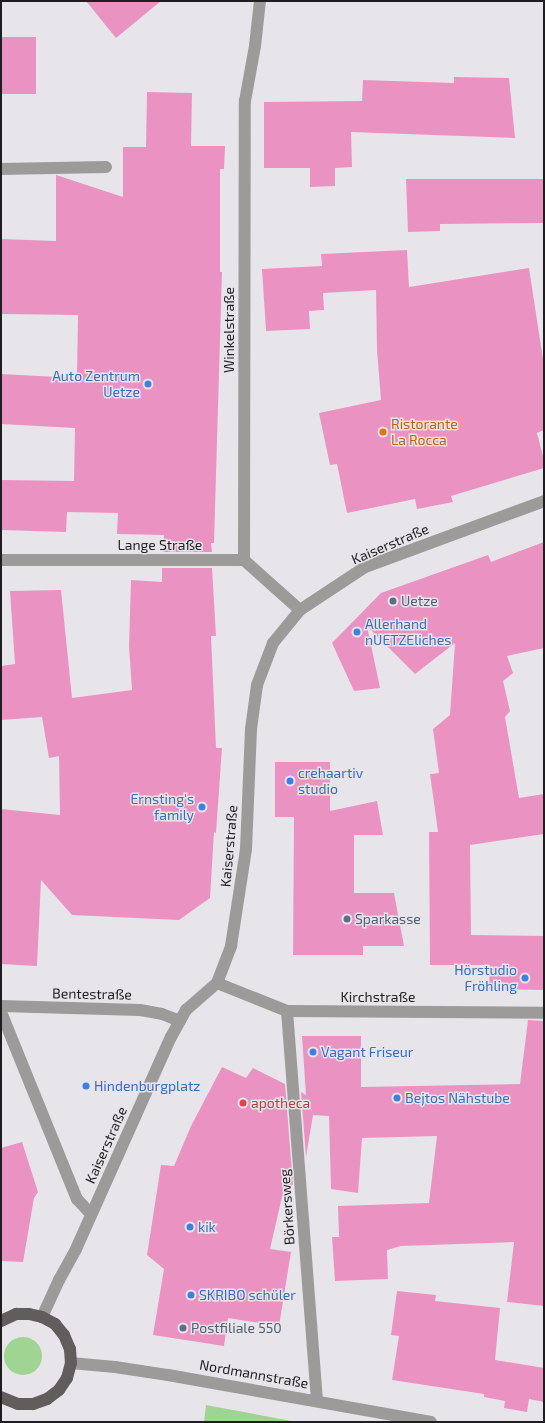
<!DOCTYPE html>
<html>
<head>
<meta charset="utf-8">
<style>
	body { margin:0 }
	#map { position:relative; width:545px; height:1423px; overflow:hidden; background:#e8e5ea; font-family:"Exo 2",sans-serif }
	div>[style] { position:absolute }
	.green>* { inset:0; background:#9fd492 }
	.round { border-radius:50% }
	.building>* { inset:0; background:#ea93c3; transform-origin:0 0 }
	.minor>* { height:12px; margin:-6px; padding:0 6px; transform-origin:6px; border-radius:6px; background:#9d9b9a }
	.major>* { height:12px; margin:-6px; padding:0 6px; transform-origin:6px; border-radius:6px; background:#615d5c }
	.dots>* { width:11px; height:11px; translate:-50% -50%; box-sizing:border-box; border:2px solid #e8e5ea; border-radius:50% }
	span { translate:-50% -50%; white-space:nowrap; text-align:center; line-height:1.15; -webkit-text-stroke:3px #e8e5ea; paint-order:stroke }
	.street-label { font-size:14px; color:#1e1d1f }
	.shop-label { font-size:14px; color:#366cbe }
	.right { translate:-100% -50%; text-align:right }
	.left { translate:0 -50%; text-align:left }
	.food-label { font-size:14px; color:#c56008 }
	.service-label { font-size:14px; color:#4e5e75 }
	.health-label { font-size:14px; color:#be3a42 }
	.frame { position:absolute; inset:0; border:2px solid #1e1d1f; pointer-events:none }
</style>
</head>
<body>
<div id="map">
	<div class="green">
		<i class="round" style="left:4px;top:1337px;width:38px;height:38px"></i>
		<i style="clip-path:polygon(206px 1405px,297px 1422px,204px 1422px)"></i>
	</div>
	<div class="building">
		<i style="clip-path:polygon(86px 1px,161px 1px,116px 38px)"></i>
		<i style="left:1px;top:37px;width:35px;height:57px"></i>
		<i style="clip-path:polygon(454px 77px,509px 78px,515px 138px,351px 132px,352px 167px,335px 168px,335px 186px,310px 187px,310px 168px,264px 168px,264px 102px,362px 101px,363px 80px,454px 83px)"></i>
		<i style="clip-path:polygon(147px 92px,192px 93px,191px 146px,225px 146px,224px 169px,220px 169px,220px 272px,222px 272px,214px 543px,211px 543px,212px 552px,163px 552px,164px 535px,117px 534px,118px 513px,67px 512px,66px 532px,1px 530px,1px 480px,74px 481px,75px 428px,1px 424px,1px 374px,77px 378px,78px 315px,1px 314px,1px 239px,56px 241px,56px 175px,123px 197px,123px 147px,146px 147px)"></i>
		<i style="clip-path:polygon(406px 179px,544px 179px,544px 223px,440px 224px,440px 231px,408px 232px)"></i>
		<i style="clip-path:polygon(407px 250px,409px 287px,529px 268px,544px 366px,544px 430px,537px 433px,544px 460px,544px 468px,451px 496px,453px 502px,417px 509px,415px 499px,347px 513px,337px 464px,330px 465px,319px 413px,381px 400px,377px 350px,376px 290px,323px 293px,324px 310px,309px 311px,310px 329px,266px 331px,262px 269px,322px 266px,321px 254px)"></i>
		<i style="clip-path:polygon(544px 542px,544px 648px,507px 656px,513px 673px,503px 681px,510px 711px,505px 717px,519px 798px,544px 794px,544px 834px,470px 845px,471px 935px,544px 936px,544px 990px,489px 989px,490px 965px,430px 965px,429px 832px,438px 832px,430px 774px,439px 773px,433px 729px,450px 715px,455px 643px,415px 674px,367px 626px,380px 688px,354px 691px,332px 643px,381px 593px,488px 555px,491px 562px)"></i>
		<i style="clip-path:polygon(162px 568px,212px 568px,216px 636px,211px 636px,216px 748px,222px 748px,216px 833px,214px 832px,210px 898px,179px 920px,72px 915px,41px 880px,37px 966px,1px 964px,1px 809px,60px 815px,59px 756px,49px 758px,42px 717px,1px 720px,1px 666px,15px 664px,10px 591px,61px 590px,72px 698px,132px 690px,129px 646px,131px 580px,162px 582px)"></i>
		<i style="clip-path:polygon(275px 762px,330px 762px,330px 811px,377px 801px,383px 835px,354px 835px,354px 893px,394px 893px,404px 946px,363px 946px,363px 955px,293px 955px,294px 817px,275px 817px)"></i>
		<i style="clip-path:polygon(528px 1020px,544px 1021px,544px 1306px,507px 1302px,514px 1242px,401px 1246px,387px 1250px,388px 1279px,335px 1281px,332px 1237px,339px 1237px,338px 1206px,429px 1203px,437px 1136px,362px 1138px,358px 1193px,331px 1189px,329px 1116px,313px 1115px,306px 1157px,301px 1092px,306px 1095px,302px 1036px,361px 1036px,361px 1087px,520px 1084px)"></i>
		<i style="clip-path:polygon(222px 1067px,246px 1078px,253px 1068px,285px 1084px,293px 1185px,285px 1184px,270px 1249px,291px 1252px,279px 1326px,228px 1318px,224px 1346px,153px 1335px,164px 1269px,147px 1255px,161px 1165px,174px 1166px,191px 1126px)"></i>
		<i style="clip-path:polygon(22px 1142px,38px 1192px,34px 1198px,23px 1262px,1px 1261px,1px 1148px)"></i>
		<i style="clip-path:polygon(397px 1291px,436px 1295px,435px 1301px,500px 1308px,495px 1360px,544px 1368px,544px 1402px,529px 1399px,527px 1412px,504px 1408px,505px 1401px,484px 1397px,484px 1394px,392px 1380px,399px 1336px,391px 1335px)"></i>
	</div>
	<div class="minor">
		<i style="left:1px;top:169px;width:105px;rotate:-1.1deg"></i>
		<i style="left:1px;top:560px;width:243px"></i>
		<i style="left:244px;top:560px;width:75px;rotate:41.8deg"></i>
		<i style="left:244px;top:560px;width:459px;rotate:-89.9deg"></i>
		<i style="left:245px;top:101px;width:56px;rotate:-79.7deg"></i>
		<i style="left:255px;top:46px;width:45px;rotate:-83.7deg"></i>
		<i style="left:217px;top:983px;width:75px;rotate:21.8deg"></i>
		<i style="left:287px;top:1011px;width:257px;rotate:0.4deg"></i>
		<i style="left:1px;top:1006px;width:139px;rotate:1.6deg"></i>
		<i style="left:140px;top:1010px;width:22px;rotate:10deg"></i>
		<i style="left:162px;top:1014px;width:19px;rotate:21deg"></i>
		<i style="left:287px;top:1011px;width:390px;rotate:85.6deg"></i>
		<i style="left:1px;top:1012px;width:202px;rotate:67.9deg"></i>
		<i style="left:77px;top:1199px;width:21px;rotate:47deg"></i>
		<i style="left:42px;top:1317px;width:41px;rotate:-65.3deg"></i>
		<i style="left:59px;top:1280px;width:35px;rotate:-61deg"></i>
		<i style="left:76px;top:1249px;width:232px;rotate:-65.9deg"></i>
		<i style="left:171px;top:1037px;width:31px;rotate:-61deg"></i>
		<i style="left:186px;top:1010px;width:41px;rotate:-41.1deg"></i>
		<i style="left:217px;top:983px;width:40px;rotate:-69deg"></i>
		<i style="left:231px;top:946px;width:98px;rotate:-81.2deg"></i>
		<i style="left:246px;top:849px;width:120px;rotate:-87.6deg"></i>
		<i style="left:251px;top:729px;width:44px;rotate:-82.2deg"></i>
		<i style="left:257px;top:685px;width:45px;rotate:-69.1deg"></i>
		<i style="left:273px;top:643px;width:43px;rotate:-50.7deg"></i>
		<i style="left:300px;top:610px;width:78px;rotate:-33.5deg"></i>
		<i style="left:365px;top:567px;width:191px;rotate:-20.2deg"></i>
		<i style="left:71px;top:1363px;width:44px;rotate:5.2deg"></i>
		<i style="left:115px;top:1367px;width:54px;rotate:8.6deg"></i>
		<i style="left:168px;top:1375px;width:267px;rotate:10.1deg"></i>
	</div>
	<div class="major">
		<i style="left:1px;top:1321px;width:17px;rotate:-25deg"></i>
		<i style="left:16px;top:1314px;width:13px"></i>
		<i style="left:29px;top:1314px;width:13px;rotate:13deg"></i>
		<i style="left:42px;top:1317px;width:15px;rotate:28deg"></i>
		<i style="left:55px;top:1324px;width:14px;rotate:51deg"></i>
		<i style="left:64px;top:1335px;width:15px;rotate:67deg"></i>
		<i style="left:70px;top:1349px;width:14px;rotate:86deg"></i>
		<i style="left:71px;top:1363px;width:16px;rotate:105deg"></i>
		<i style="left:67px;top:1378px;width:14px;rotate:124deg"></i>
		<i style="left:59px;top:1390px;width:15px;rotate:143deg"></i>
		<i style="left:47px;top:1399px;width:15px;rotate:160deg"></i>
		<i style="left:33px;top:1404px;width:15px;rotate:180deg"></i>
		<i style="left:18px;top:1404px;width:18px;rotate:-158deg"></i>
	</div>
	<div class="dots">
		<i style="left:148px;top:384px;background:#3f7fe0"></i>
		<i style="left:383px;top:432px;background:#e8710a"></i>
		<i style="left:393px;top:601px;background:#5c6f8a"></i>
		<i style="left:357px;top:632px;background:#3f7fe0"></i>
		<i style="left:290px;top:781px;background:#3f7fe0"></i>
		<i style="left:202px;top:807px;background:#3f7fe0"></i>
		<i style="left:347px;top:919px;background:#5c6f8a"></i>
		<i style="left:525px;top:978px;background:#3f7fe0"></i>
		<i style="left:313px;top:1052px;background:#3f7fe0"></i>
		<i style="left:86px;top:1086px;background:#3f7fe0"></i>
		<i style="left:397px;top:1098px;background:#3f7fe0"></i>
		<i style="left:243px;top:1103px;background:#e0444e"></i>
		<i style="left:190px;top:1227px;background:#3f7fe0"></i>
		<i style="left:191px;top:1295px;background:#3f7fe0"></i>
		<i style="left:183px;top:1328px;background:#5c6f8a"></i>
	</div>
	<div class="street-label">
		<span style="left:229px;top:330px;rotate:-90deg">Winkelstraße</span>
		<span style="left:390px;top:544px;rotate:-23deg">Kaiserstraße</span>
		<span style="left:160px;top:545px">Lange Straße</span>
		<span style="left:229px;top:846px;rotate:-85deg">Kaiserstraße</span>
		<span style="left:92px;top:994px;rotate:1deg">Bentestraße</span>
		<span style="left:378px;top:997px">Kirchstraße</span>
		<span style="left:106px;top:1145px;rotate:-66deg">Kaiserstraße</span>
		<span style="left:287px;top:1207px;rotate:-94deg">Börkersweg</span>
		<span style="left:254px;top:1374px;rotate:10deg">Nordmannstraße</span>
	</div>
	<div class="shop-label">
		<span class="right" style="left:140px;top:384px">Auto Zentrum<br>Uetze</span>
		<span class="left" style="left:365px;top:632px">Allerhand<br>nUETZEliches</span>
		<span class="left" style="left:298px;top:781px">crehaartiv<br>studio</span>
		<span class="right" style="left:194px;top:807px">Ernsting's<br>family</span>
		<span class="right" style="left:517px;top:978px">Hörstudio<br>Fröhling</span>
		<span class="left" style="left:321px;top:1052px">Vagant Friseur</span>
		<span class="left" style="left:94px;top:1086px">Hindenburgplatz</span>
		<span class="left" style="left:405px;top:1098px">Bejtos Nähstube</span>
		<span class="left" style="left:198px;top:1227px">kik</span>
		<span class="left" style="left:199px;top:1295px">SKRIBO schüler</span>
	</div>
	<div class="food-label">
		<span class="left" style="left:391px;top:432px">Ristorante<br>La Rocca</span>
	</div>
	<div class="service-label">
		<span class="left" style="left:401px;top:601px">Uetze</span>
		<span class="left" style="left:355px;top:919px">Sparkasse</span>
		<span class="left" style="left:191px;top:1328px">Postfiliale 550</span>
	</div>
	<div class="health-label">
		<span class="left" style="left:251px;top:1103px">apotheca</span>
	</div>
	<div class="frame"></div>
</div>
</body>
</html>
